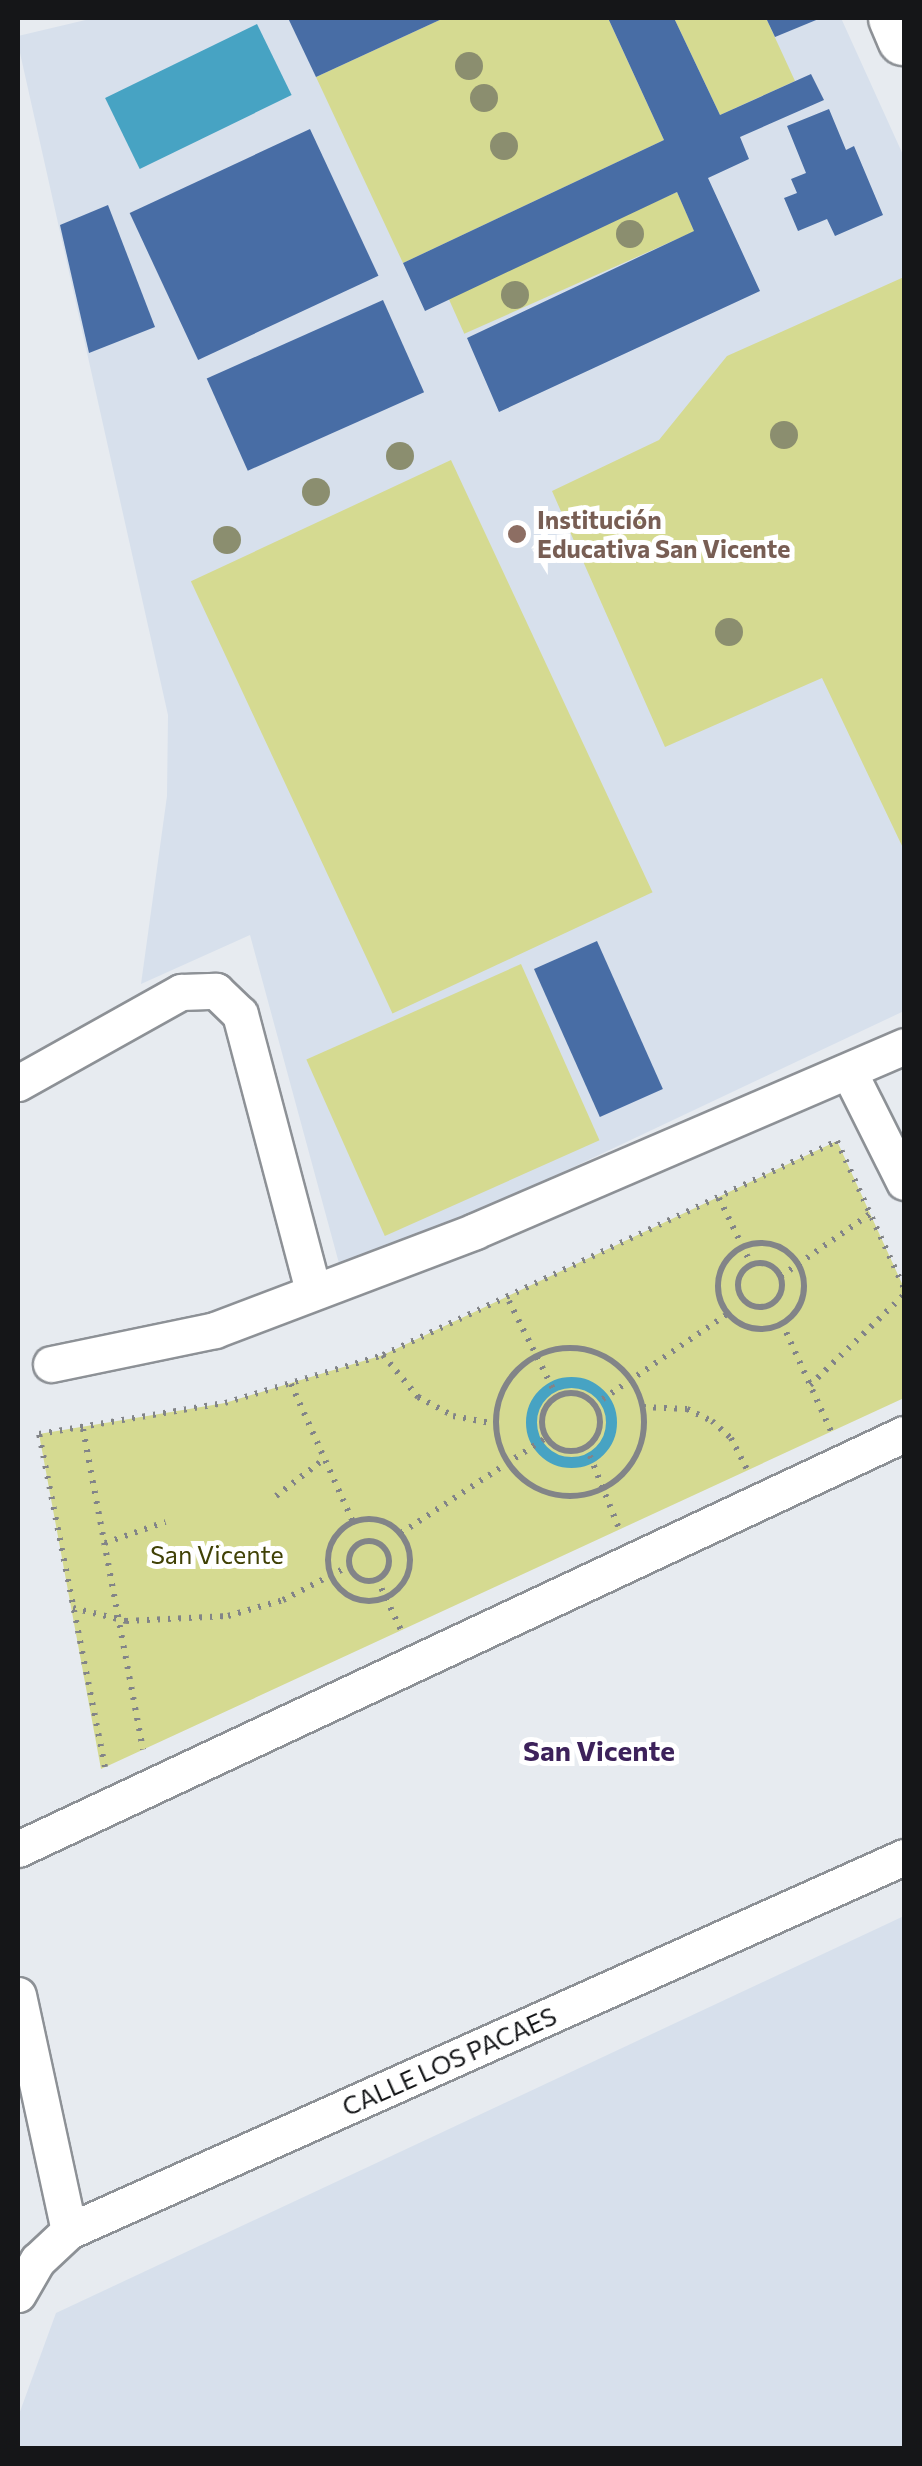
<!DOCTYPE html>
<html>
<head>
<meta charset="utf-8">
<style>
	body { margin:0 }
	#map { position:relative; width:922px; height:2466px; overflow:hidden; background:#e7ebf0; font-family:Commissioner,sans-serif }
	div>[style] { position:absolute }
	.built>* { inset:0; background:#d7e0ec }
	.green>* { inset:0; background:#d5da91; transform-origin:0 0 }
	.water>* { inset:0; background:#47a3c3; transform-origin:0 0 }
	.stream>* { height:11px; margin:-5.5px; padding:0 5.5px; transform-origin:5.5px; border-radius:5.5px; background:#47a3c3 }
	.stream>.ring { margin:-5.5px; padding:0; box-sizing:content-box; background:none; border:11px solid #47a3c3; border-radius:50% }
	.building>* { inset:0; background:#486da5; transform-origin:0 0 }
	.path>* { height:6px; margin-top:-3px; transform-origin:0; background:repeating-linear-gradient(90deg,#828488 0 2.5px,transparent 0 10.5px) }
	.path>.ring { margin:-3px; padding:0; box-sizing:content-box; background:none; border:6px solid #828488; border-radius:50% }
	.roads { filter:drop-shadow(2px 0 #8d9196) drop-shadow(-2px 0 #8d9196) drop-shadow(0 2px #8d9196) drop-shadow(0 -2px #8d9196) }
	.minor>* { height:35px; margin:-17.5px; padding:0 17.5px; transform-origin:17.5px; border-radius:17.5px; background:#fff }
	.highway>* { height:52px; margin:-26px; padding:0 26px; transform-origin:26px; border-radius:26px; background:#fff }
	.trees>* { width:28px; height:28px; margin:-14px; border-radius:50%; background:#8b8e6f }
	.dots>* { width:28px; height:28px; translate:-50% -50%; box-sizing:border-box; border:5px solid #fff; border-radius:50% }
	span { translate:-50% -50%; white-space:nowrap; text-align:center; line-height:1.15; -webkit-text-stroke:10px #fff; paint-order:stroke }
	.education-label { font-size:25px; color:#785e54; font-weight:700 }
	.left { translate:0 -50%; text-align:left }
	.park-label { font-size:25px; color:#404105 }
	.street-label { font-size:25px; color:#151618 }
	.neighbourhood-label { font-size:28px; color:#3d225b; font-weight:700 }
	.frame { position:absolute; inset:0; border:20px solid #151618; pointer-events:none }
</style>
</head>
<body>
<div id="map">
	<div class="built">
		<i style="clip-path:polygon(94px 18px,841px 18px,904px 157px,904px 1011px,419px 1240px,340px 1267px,250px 935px,141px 984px,167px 796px,168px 715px,18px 44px,18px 36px)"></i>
		<i style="clip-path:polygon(904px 1916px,904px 2448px,18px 2448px,18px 2417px,56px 2313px)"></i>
	</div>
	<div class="green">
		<i style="clip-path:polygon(444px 18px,608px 18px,664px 140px,403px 263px,316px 77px)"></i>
		<i style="clip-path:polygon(674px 18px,766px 18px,795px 81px,720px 115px)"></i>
		<i style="left:677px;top:192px;width:43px;height:252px;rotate:66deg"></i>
		<i style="clip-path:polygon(904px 277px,904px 850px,822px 678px,665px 747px,552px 491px,659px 440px,727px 356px)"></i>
		<i style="left:451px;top:460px;width:477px;height:287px;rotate:65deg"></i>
		<i style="left:521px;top:964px;width:193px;height:235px;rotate:66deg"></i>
		<i style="clip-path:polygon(837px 1141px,904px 1288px,904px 1398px,101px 1769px,39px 1434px,225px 1403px,383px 1355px)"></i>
	</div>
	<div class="water">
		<i style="left:257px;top:24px;width:79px;height:169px;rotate:64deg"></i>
	</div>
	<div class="stream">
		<i class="ring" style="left:531px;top:1382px;width:69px;height:69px"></i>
	</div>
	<div class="building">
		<i style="clip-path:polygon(288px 18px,444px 18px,316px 77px)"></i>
		<i style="clip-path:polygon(608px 18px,674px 18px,720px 115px,811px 74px,824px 100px,740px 137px,749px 159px,708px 178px,760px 291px,499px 412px,467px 338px,694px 231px,677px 192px,425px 311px,403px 263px,664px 140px)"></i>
		<i style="clip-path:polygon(766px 18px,821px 18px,775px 37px)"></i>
		<i style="clip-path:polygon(829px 109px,846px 150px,854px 146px,883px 215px,835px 236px,827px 219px,798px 231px,784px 198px,797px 193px,791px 179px,806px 173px,787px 126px)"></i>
		<i style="left:310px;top:129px;width:162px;height:199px;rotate:65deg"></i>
		<i style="clip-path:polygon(108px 205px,155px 327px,89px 353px,60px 225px)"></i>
		<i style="left:383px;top:300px;width:101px;height:193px;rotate:66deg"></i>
		<i style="left:597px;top:941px;width:162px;height:69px;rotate:66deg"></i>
	</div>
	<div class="path">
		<i style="left:719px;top:1198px;width:76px;rotate:64.1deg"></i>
		<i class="ring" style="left:718px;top:1243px;width:80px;height:80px"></i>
		<i class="ring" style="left:738px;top:1263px;width:38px;height:38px"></i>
		<i style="left:781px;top:1276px;width:108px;rotate:-34.9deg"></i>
		<i style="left:509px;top:1301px;width:107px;rotate:63.4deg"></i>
		<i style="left:782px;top:1323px;width:119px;rotate:65.6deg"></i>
		<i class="ring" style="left:496px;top:1348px;width:142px;height:142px"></i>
		<i style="left:383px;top:1355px;width:55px;rotate:50.2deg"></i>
		<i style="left:418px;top:1397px;width:40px;rotate:28deg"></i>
		<i style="left:453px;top:1416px;width:44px;rotate:10.5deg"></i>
		<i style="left:291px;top:1384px;width:151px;rotate:65.8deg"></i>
		<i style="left:810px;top:1385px;width:130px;rotate:-43.8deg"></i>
		<i class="ring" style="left:542px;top:1393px;width:52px;height:52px"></i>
		<i style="left:594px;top:1405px;width:163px;rotate:-34.3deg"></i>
		<i style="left:643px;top:1407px;width:44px;rotate:2.6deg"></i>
		<i style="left:687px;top:1409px;width:28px;rotate:26deg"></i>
		<i style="left:712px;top:1421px;width:25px;rotate:42deg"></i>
		<i style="left:731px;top:1438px;width:37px;rotate:63deg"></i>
		<i style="left:83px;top:1429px;width:326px;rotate:79.4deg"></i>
		<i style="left:586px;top:1446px;width:92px;rotate:68.2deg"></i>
		<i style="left:276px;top:1496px;width:61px;rotate:-37.6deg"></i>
		<i class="ring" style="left:328px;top:1519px;width:76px;height:76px"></i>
		<i style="left:401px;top:1533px;width:175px;rotate:-33.3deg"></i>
		<i class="ring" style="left:349px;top:1541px;width:34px;height:34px"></i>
		<i style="left:105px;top:1543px;width:64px;rotate:-19.3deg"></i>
		<i style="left:377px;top:1579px;width:56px;rotate:64.8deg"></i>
		<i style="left:73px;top:1608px;width:55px;rotate:13.8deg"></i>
		<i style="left:126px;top:1621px;width:102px;rotate:-2.8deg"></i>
		<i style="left:228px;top:1616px;width:57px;rotate:-16.2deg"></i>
		<i style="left:283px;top:1600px;width:74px;rotate:-27.3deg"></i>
		<i style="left:105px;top:1767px;width:339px;rotate:-101.2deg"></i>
		<i style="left:39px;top:1434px;width:189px;rotate:-9.5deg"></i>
		<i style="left:225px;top:1403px;width:165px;rotate:-16.9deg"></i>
		<i style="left:383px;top:1355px;width:502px;rotate:-25.24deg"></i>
		<i style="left:837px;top:1141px;width:162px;rotate:65.5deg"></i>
	</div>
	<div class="roads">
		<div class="minor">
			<i style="left:849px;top:1072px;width:123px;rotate:63.4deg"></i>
			<i style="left:18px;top:1083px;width:187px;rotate:-29.2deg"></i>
			<i style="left:181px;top:992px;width:35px;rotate:-2deg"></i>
			<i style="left:216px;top:991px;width:33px;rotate:44deg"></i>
			<i style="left:240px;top:1014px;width:286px;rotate:75.2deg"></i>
			<i style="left:51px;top:1364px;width:167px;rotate:-11.7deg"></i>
			<i style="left:215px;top:1330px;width:278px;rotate:-20.8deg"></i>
			<i style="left:475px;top:1231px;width:467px;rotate:-23.3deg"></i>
			<i style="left:18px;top:1849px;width:978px;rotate:-25.1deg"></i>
			<i style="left:18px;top:1995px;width:241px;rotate:77.8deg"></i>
			<i style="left:18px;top:2294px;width:39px;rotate:-60deg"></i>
			<i style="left:38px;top:2260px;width:42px;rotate:-43.1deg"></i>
			<i style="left:69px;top:2231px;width:915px;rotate:-24.13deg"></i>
		</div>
		<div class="highway">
			<i style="left:895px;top:18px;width:23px;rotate:67deg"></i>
		</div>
	</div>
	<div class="trees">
		<i style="left:469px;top:66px"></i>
		<i style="left:484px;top:98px"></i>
		<i style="left:504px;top:146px"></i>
		<i style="left:630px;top:234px"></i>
		<i style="left:515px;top:295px"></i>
		<i style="left:784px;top:435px"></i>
		<i style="left:400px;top:456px"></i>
		<i style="left:316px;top:492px"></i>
		<i style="left:227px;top:540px"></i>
		<i style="left:729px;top:632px"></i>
	</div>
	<div class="dots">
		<i style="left:517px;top:534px;background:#8d6e63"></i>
	</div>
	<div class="education-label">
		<span class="left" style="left:537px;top:534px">Institución<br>Educativa San Vicente</span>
	</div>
	<div class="park-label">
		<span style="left:217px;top:1554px">San Vicente</span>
	</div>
	<div class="street-label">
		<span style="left:449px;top:2061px;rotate:-24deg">CALLE LOS PACAES</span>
	</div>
	<div class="neighbourhood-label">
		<span style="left:599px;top:1750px">San Vicente</span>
	</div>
	<div class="frame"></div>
</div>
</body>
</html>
